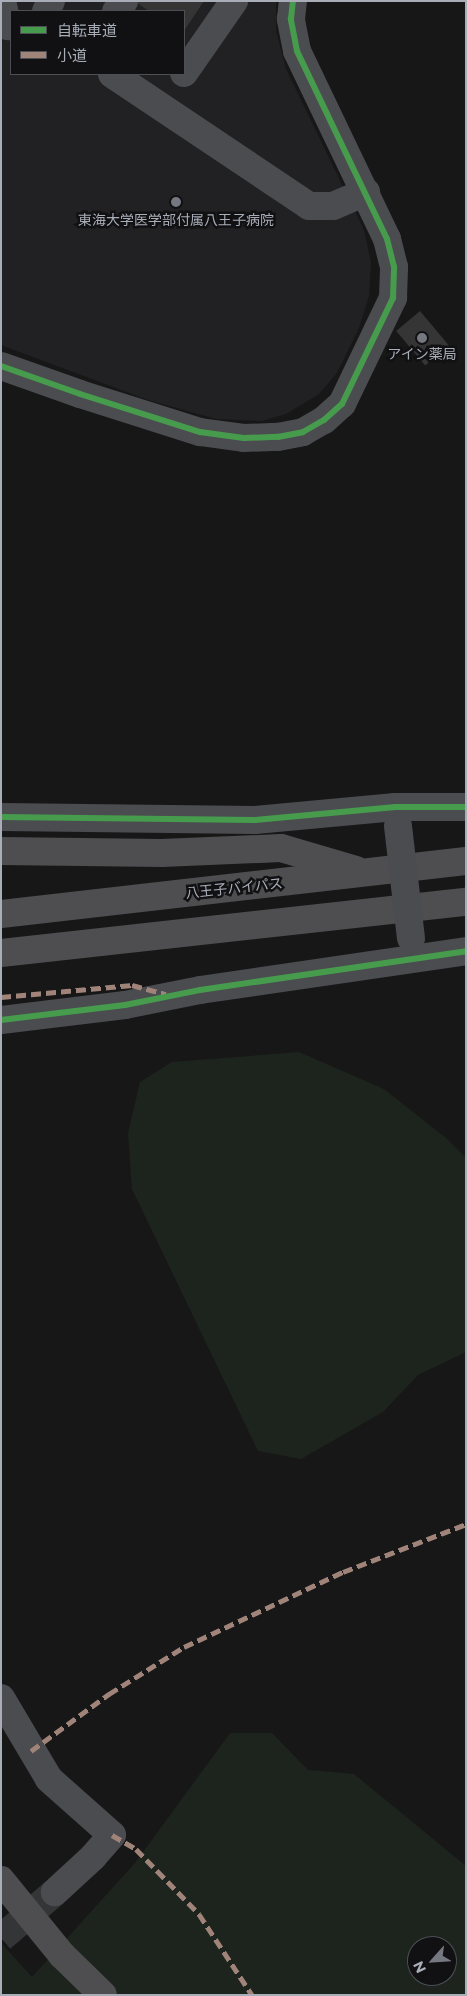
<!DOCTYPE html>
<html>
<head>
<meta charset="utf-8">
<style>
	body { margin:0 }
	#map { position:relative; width:467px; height:1996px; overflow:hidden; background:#171717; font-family:Montserrat,"Noto Sans JP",sans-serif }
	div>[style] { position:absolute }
	.built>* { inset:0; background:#212123 }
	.green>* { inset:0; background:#1d241e }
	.building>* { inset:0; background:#353536; transform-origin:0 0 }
	.minor-tunnel>* { height:28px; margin-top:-14px; transform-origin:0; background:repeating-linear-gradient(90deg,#343537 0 28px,transparent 0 42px) }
	.minor>* { height:28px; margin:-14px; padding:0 14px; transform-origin:14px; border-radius:14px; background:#4b4c50 }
	.highway>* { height:28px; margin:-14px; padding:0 14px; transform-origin:14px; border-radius:14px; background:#4e4e51 }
	.minor-bridge>* { height:28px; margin:-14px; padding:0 14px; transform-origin:14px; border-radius:14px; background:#4b4c50 }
	.quiet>* { height:5px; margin-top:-2.5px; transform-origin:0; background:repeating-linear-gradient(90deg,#a18479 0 10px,transparent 0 15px) }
	.cycleway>* { height:6px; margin:-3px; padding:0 3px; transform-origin:3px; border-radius:3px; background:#469c4c }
	.dots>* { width:14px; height:14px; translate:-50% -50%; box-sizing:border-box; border:2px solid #111113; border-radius:50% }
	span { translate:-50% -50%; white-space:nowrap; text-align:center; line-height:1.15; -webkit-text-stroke:5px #111113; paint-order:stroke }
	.poi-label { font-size:14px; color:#a8adb8 }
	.street-label { font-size:14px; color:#a8adb8 }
	.frame { position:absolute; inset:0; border:2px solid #a8adb8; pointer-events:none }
	.legend { position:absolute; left:10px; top:10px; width:175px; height:65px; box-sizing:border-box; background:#111113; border:1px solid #4d4f55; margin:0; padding:6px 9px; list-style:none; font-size:15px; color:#a8adb8 }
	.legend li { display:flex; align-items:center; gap:10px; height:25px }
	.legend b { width:25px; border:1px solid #4d4f55 }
	.north { position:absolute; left:407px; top:1936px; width:50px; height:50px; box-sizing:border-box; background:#111113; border:1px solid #4d4f55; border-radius:50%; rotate:244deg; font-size:14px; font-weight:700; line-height:20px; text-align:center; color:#a8adb8 }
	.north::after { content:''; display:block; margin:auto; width:18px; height:22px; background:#757880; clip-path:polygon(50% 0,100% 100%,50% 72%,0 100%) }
</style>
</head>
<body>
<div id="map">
	<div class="built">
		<i style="clip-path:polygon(evenodd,1px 1px,276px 1px,276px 31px,286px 69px,364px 230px,371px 262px,369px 296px,359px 328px,337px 373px,319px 394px,286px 414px,262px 421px,216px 419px,148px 400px,1px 345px,1px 1px,11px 11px,184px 11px,184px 74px,11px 74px,11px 11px)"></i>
	</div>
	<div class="green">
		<i style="clip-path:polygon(299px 1052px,384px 1089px,446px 1138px,466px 1158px,466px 1352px,418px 1375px,383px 1412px,301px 1459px,258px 1451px,132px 1189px,128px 1133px,140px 1082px,172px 1062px)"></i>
		<i style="clip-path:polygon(evenodd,230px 1733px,272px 1733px,308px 1770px,354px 1774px,466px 1866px,466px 1995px,1px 1995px,1px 1943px,32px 1977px,135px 1863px,230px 1733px,417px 1946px,447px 1946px,447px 1976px,417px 1976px,417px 1946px)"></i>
	</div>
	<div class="building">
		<i style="clip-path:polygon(134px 1px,204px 1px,184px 31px,184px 11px,149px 11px)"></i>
		<i style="left:420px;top:311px;width:45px;height:31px;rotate:50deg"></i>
	</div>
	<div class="minor-tunnel">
		<i style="left:1px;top:1938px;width:71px;rotate:-40.4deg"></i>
	</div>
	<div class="minor">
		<i style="left:2px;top:1px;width:26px;rotate:77deg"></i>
		<i style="left:46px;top:11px;width:11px;rotate:-63deg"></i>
		<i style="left:116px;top:11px;width:13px;rotate:-51deg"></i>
		<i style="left:184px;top:73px;width:88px;rotate:-55.2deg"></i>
		<i style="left:112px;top:74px;width:237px;rotate:33.8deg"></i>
		<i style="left:309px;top:206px;width:24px"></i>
		<i style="left:333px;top:206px;width:36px;rotate:-23deg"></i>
		<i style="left:1px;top:366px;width:84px;rotate:19.5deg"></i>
		<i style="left:80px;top:394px;width:126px;rotate:17.6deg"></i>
		<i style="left:200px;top:432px;width:44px;rotate:7.8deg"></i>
		<i style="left:244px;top:438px;width:34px;rotate:-2deg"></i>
		<i style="left:278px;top:437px;width:25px;rotate:-11deg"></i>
		<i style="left:303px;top:432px;width:24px;rotate:-30deg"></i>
		<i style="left:324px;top:420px;width:24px;rotate:-42deg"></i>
		<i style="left:342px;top:404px;width:118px;rotate:-64.3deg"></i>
		<i style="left:393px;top:298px;width:31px;rotate:-88deg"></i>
		<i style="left:394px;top:267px;width:29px;rotate:-104deg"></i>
		<i style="left:387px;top:239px;width:208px;rotate:-115.6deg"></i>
		<i style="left:297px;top:51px;width:33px;rotate:-101deg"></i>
		<i style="left:291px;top:19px;width:18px;rotate:-84deg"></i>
		<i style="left:1px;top:817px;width:254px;rotate:0.7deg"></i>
		<i style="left:255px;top:820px;width:141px;rotate:-5.3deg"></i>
		<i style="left:395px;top:807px;width:71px"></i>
		<i style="left:1px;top:1020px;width:125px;rotate:-6.9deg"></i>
		<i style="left:125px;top:1005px;width:76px;rotate:-11.3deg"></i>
		<i style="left:200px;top:990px;width:269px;rotate:-8.3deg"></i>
		<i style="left:1px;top:1698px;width:94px;rotate:59.3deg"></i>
		<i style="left:49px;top:1779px;width:84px;rotate:41.6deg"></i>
		<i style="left:112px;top:1835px;width:29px;rotate:131deg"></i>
		<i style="left:93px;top:1857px;width:52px;rotate:137.4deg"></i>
	</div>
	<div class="highway">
		<i style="left:1px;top:851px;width:161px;rotate:0.7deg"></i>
		<i style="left:162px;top:853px;width:119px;rotate:-2.4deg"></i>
		<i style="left:281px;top:848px;width:78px;rotate:16.3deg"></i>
		<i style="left:1px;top:914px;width:468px;rotate:-6.5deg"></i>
		<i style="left:1px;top:953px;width:468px;rotate:-6.3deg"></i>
		<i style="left:1px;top:1880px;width:97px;rotate:50.9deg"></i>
		<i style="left:62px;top:1955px;width:57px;rotate:44.3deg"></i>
	</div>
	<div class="minor-bridge">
		<i style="left:398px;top:826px;width:113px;rotate:83.4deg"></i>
	</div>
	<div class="quiet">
		<i style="left:1px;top:997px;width:132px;rotate:-5.2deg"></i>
		<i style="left:132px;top:985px;width:35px;rotate:15deg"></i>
		<i style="left:31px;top:1751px;width:97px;rotate:-36.2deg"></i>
		<i style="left:109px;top:1694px;width:89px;rotate:-32.1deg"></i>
		<i style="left:184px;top:1647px;width:176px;rotate:-25.3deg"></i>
		<i style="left:343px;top:1572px;width:132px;rotate:-21.3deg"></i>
		<i style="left:112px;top:1835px;width:28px;rotate:30deg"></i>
		<i style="left:136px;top:1849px;width:91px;rotate:45.9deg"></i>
		<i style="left:199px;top:1914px;width:97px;rotate:56.8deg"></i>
	</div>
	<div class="cycleway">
		<i style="left:1px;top:366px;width:84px;rotate:19.5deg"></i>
		<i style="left:80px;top:394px;width:126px;rotate:17.6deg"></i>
		<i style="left:200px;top:432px;width:44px;rotate:7.8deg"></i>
		<i style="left:244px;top:438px;width:34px;rotate:-2deg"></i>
		<i style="left:278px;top:437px;width:25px;rotate:-11deg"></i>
		<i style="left:303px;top:432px;width:24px;rotate:-30deg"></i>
		<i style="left:324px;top:420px;width:24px;rotate:-42deg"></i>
		<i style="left:342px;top:404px;width:118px;rotate:-64.3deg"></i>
		<i style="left:393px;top:298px;width:31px;rotate:-88deg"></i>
		<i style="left:394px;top:267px;width:29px;rotate:-104deg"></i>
		<i style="left:387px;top:239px;width:208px;rotate:-115.6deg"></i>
		<i style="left:297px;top:51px;width:33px;rotate:-101deg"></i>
		<i style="left:291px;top:19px;width:18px;rotate:-84deg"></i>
		<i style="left:1px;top:817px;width:254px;rotate:0.7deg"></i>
		<i style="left:255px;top:820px;width:141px;rotate:-5.3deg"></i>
		<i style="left:395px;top:807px;width:71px"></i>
		<i style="left:1px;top:1020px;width:125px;rotate:-6.9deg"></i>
		<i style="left:125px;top:1005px;width:76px;rotate:-11.3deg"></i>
		<i style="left:200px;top:990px;width:269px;rotate:-8.3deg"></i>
	</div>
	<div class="dots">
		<i style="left:176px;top:202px;background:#757880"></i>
		<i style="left:422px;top:338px;background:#757880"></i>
	</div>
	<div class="poi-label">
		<span style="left:176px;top:220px">東海大学医学部付属八王子病院</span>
		<span style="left:422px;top:354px">アイン薬局</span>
	</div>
	<div class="street-label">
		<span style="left:234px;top:888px;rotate:-6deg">八王子バイパス</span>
	</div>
	<div class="frame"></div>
	<ul class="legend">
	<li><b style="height:6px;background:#469c4c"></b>自転車道</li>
	<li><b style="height:6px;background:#a18479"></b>小道</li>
	</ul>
	<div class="north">N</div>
</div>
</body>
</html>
